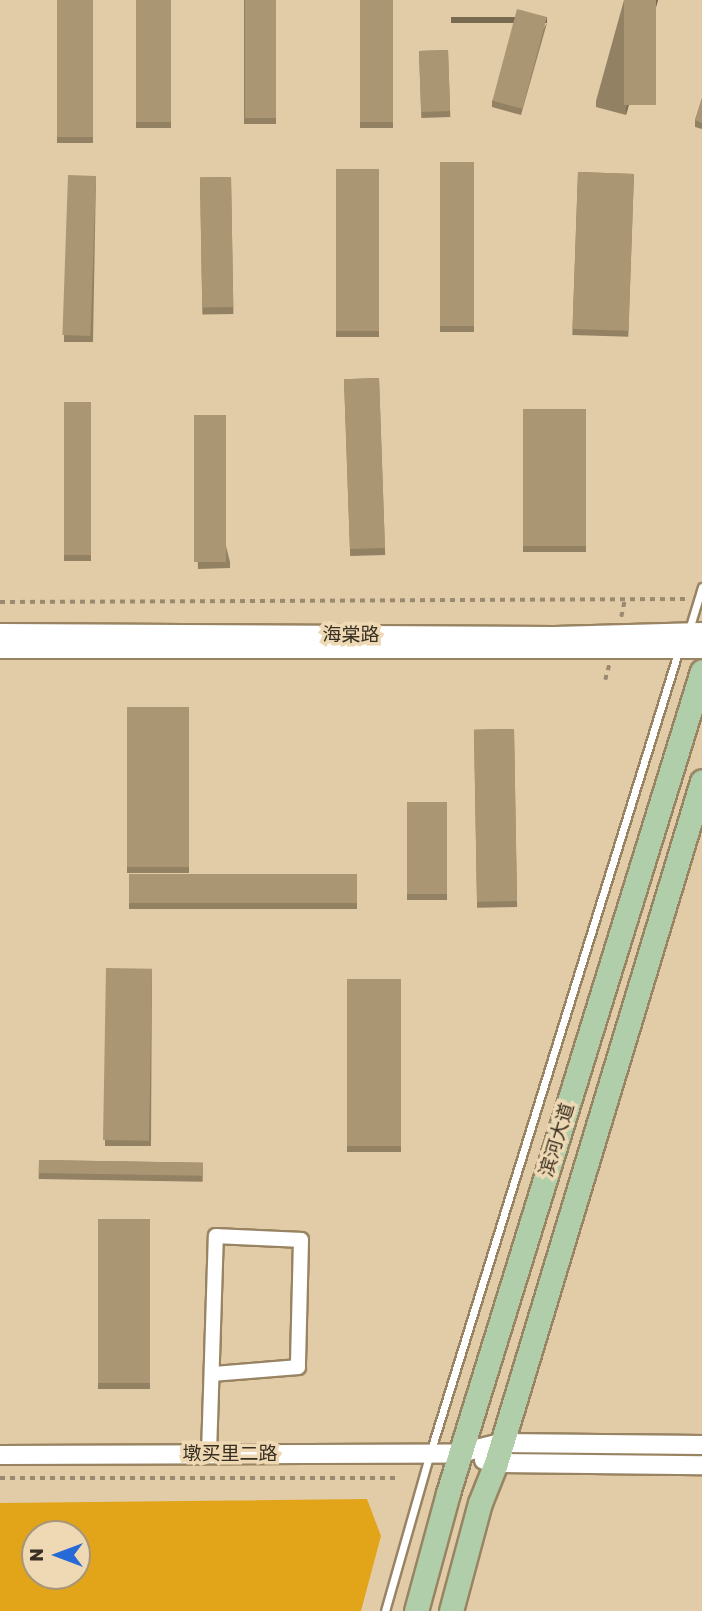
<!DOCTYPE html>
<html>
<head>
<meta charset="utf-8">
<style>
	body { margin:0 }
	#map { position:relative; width:702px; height:1611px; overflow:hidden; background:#e2cca8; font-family:Rubik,"Noto Sans SC",sans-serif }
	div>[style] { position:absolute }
	.green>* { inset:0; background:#e2a419 }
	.path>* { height:3.5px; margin-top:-1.75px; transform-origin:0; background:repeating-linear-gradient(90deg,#9a8a6f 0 5px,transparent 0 10px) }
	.roads { filter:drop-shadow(2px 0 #988462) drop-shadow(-2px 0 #988462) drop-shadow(0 2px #988462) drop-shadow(0 -2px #988462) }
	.service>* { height:7px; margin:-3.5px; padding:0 3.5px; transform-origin:3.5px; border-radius:3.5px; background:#fff }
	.minor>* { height:14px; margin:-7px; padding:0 7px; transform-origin:7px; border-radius:7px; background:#fff }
	.tertiary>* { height:18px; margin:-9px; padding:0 9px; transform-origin:9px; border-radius:9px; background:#fff }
	.primary>* { height:23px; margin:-11.5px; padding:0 11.5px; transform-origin:11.5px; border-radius:11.5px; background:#b0ceaa }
	.wall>* { inset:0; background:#938164; transform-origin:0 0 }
	.shaded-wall>* { inset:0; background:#786951; transform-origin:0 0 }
	.building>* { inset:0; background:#ab9674; transform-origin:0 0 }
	span { translate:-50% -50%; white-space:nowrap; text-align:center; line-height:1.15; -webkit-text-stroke:7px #efd9b4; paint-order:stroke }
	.street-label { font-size:19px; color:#372f21 }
	.north { position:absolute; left:21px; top:1520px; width:70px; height:70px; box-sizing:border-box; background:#efd9b4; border:2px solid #a59579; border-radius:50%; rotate:270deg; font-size:19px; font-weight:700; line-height:28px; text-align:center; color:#372f21 }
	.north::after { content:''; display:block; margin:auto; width:24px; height:32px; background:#2769d6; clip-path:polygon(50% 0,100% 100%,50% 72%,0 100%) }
</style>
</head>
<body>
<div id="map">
	<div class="green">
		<i style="clip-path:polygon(evenodd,367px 1499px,381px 1536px,361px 1611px,0 1611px,0 1503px,367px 1499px,35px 1534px,77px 1534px,77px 1576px,35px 1576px,35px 1534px)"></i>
	</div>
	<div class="path">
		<i style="left:0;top:602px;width:686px;rotate:-0.25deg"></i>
		<i style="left:621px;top:617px;width:19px;rotate:-78deg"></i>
		<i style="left:605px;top:680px;width:16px;rotate:-75deg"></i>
		<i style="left:0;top:1478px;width:397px"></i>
	</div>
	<div class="roads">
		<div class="service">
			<i style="left:688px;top:633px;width:48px;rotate:-73.1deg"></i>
			<i style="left:385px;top:1611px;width:164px;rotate:-74.1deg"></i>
			<i style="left:430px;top:1453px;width:842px;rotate:-72.79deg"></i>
		</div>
		<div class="minor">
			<i style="left:209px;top:1454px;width:218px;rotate:-88.2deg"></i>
			<i style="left:216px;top:1236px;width:85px;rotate:2.7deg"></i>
			<i style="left:301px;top:1240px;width:127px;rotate:91.4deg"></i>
			<i style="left:298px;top:1367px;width:86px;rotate:175.3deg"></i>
		</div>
		<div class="tertiary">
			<i style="left:0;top:633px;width:555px;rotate:0.31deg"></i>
			<i style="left:555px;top:636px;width:147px;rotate:-1.6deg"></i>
			<i style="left:0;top:649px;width:702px"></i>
			<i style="left:0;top:1455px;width:460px;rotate:-0.2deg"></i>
			<i style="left:460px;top:1453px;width:42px;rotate:-13.7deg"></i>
			<i style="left:501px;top:1443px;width:201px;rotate:0.6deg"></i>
			<i style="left:484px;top:1460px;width:12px;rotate:14deg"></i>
			<i style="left:496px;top:1463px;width:206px;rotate:0.6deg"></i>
		</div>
		<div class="primary">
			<i style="left:416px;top:1611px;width:122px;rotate:-74.8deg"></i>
			<i style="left:448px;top:1493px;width:860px;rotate:-72.83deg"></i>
			<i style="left:451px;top:1611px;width:112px;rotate:-75deg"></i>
			<i style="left:480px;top:1503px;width:43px;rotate:-68.2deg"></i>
			<i style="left:496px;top:1463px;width:712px;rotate:-73.19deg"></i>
		</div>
	</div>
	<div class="wall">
		<i style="left:57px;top:0;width:36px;height:143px"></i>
		<i style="left:136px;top:0;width:35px;height:128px"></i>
		<i style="left:244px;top:0;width:32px;height:124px"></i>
		<i style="left:360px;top:0;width:33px;height:128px"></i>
		<i style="clip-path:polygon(624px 0,658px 0,626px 115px,596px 107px,596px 101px)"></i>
		<i style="clip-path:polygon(547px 23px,521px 115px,492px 107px,492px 101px)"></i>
		<i style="left:448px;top:50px;width:67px;height:29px;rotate:88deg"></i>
		<i style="clip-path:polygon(702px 98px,702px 129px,695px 127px,695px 120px)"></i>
		<i style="left:440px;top:162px;width:34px;height:170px"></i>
		<i style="left:336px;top:169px;width:43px;height:168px"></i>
		<i style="left:578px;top:172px;width:56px;height:163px;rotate:2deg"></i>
		<i style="clip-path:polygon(96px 176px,93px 342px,64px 342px,64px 335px)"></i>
		<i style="left:231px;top:177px;width:137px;height:31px;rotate:89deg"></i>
		<i style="left:379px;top:378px;width:177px;height:35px;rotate:88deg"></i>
		<i style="left:64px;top:402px;width:27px;height:159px"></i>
		<i style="left:523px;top:409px;width:63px;height:143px"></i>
		<i style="clip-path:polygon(194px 415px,230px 562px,230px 568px,198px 569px)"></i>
		<i style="left:127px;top:707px;width:62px;height:166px"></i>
		<i style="left:514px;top:729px;width:178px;height:40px;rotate:89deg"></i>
		<i style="left:407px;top:802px;width:40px;height:98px"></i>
		<i style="left:129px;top:874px;width:228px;height:35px"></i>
		<i style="clip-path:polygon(152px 969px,151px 1146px,105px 1146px,105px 1140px)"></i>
		<i style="left:347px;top:979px;width:54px;height:173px"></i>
		<i style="left:39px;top:1160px;width:164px;height:19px;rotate:1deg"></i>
		<i style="left:98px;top:1219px;width:52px;height:170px"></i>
	</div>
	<div class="shaded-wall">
		<i style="clip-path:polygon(656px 0,658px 0,626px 115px,626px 109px)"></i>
		<i style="left:547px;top:17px;width:6px;height:96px;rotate:90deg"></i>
	</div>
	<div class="building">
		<i style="left:57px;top:0;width:36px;height:137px"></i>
		<i style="left:136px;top:0;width:35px;height:122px"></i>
		<i style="left:245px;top:0;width:31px;height:118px"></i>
		<i style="left:360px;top:0;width:33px;height:122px"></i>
		<i style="left:624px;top:0;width:32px;height:105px"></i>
		<i style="left:517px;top:9px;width:31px;height:95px;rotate:15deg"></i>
		<i style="left:448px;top:50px;width:61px;height:29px;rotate:88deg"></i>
		<i style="clip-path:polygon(702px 98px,702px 123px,695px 120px)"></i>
		<i style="left:440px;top:162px;width:34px;height:164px"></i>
		<i style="left:336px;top:169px;width:43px;height:162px"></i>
		<i style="left:578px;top:172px;width:56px;height:157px;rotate:2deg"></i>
		<i style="left:68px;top:175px;width:28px;height:160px;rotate:2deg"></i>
		<i style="left:231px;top:177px;width:130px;height:31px;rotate:89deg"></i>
		<i style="left:379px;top:378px;width:170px;height:35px;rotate:88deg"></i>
		<i style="left:64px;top:402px;width:27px;height:153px"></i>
		<i style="left:523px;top:409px;width:63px;height:137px"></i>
		<i style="left:194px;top:415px;width:32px;height:147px"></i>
		<i style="left:127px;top:707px;width:62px;height:160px"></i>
		<i style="left:514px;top:729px;width:172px;height:40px;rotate:89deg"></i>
		<i style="left:407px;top:802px;width:40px;height:92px"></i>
		<i style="left:129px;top:874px;width:228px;height:29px"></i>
		<i style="left:106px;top:968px;width:46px;height:172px;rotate:1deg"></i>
		<i style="left:347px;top:979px;width:54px;height:167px"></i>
		<i style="left:39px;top:1160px;width:164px;height:13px;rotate:1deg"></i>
		<i style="left:98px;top:1219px;width:52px;height:164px"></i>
	</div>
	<div class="street-label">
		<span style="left:351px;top:635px">海棠路</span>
		<span style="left:557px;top:1140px;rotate:-73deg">滨河大道</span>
		<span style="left:230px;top:1454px">墩买里二路</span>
	</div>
	<div class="north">N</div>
</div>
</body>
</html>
